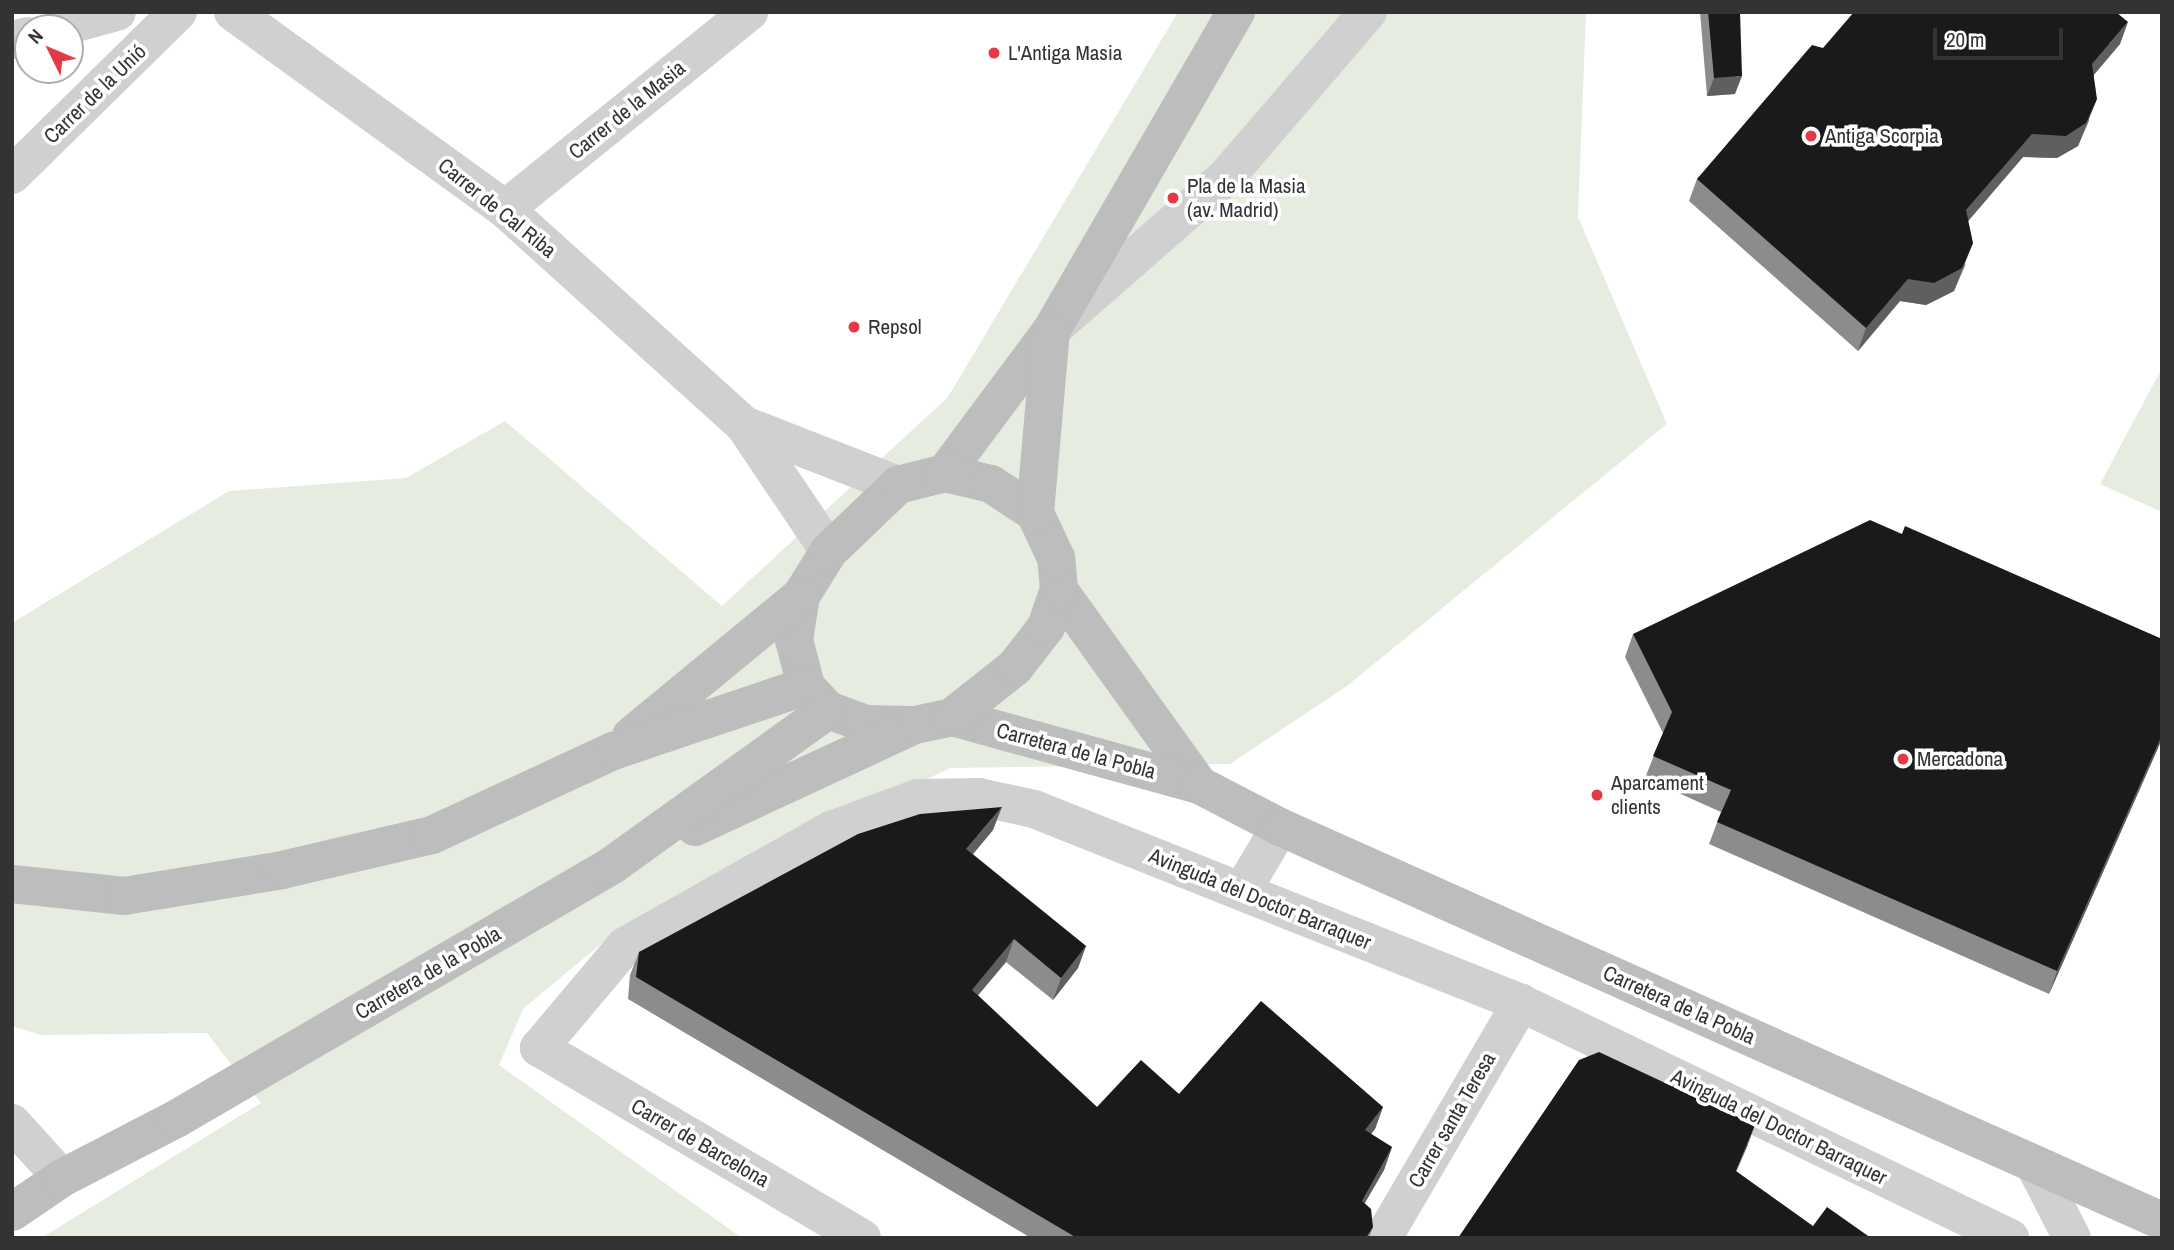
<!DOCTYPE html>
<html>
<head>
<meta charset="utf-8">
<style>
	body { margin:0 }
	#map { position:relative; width:2174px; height:1250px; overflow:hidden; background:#fff; font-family:"Archivo Narrow",sans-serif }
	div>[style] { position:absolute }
	.green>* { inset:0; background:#e6ecdf }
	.street>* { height:38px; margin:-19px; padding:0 19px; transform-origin:19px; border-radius:19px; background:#d0d0d0 }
	.secondary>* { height:38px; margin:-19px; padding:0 19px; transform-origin:19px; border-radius:19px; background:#bdbdbd }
	.wall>* { inset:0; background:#8c8c8c }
	.shaded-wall>* { inset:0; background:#5f5f5f }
	.building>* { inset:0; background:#1a1a1a }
	.dots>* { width:19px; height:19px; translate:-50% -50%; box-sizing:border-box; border:4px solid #fff; border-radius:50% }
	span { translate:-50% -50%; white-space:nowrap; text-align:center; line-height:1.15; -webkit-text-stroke:7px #fff; paint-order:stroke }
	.poi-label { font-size:21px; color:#333 }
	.left { translate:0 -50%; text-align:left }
	.street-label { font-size:21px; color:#333 }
	.frame { position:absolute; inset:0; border:14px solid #333; pointer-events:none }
	.north { position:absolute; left:14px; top:14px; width:70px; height:70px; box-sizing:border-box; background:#fff; border:2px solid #adadad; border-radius:50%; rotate:313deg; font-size:19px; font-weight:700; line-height:28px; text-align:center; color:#333 }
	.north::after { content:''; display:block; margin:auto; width:24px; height:32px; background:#e63946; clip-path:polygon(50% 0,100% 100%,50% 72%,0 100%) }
	.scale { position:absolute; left:1933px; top:28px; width:130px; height:32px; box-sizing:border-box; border:4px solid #333; border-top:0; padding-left:9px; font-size:21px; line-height:24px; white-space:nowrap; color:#333; -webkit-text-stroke:5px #fff; paint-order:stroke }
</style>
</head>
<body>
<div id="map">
	<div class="green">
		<i style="clip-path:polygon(1178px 12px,1586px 12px,1578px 217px,1667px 424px,1347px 686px,1230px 764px,950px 768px,620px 928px,523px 1009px,499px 1065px,742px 1238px,41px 1238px,261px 1103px,207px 1033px,41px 1035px,12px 1026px,12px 623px,229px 491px,406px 478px,505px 421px,722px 606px,948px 397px)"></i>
		<i style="clip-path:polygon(2162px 368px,2162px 512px,2100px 484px)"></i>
	</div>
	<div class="street">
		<i style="left:233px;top:12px;width:336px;rotate:35.9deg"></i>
		<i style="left:505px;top:209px;width:322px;rotate:42.1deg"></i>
		<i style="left:744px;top:425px;width:152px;rotate:56deg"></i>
		<i style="left:58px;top:28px;width:61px;rotate:-15.2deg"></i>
		<i style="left:12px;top:40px;width:16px;rotate:-14deg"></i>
		<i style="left:12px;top:175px;width:233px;rotate:-44.5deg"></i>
		<i style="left:505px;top:209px;width:314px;rotate:-38.9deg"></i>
		<i style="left:1057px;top:325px;width:225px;rotate:-41.2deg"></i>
		<i style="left:1226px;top:177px;width:218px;rotate:-49.3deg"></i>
		<i style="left:744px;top:425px;width:165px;rotate:21.3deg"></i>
		<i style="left:1242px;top:891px;width:74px;rotate:-59.3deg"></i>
		<i style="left:12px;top:1123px;width:74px;rotate:47.7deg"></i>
		<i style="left:2034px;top:1164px;width:83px;rotate:62.8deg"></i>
		<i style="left:862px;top:1238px;width:375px;rotate:-149.5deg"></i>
		<i style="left:539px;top:1048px;width:133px;rotate:-49.9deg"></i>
		<i style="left:625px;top:946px;width:236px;rotate:-29.4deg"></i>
		<i style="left:831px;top:830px;width:93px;rotate:-20.2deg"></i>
		<i style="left:918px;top:798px;width:61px;rotate:-0.9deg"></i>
		<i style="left:979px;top:797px;width:56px;rotate:12.3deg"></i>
		<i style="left:1034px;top:809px;width:524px;rotate:21.72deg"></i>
		<i style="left:1521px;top:1003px;width:543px;rotate:25.67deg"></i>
		<i style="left:1383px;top:1238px;width:273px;rotate:-59.6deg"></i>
	</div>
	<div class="secondary">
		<i style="left:945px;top:473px;width:177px;rotate:-53.3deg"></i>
		<i style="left:1051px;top:331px;width:369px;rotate:-59.9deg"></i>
		<i style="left:1059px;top:590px;width:240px;rotate:54.3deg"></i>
		<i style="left:952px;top:717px;width:256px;rotate:15.4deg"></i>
		<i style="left:1199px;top:785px;width:91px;rotate:27.4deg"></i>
		<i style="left:1280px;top:827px;width:966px;rotate:24.07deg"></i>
		<i style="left:909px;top:725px;width:43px;rotate:-178.7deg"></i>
		<i style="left:866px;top:724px;width:40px;rotate:-159.8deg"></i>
		<i style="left:828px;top:710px;width:33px;rotate:-133deg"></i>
		<i style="left:806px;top:686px;width:48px;rotate:-104.6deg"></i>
		<i style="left:794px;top:640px;width:45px;rotate:-81deg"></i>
		<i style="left:801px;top:596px;width:53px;rotate:-58.1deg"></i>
		<i style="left:829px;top:551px;width:95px;rotate:-43.7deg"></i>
		<i style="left:898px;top:485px;width:49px;rotate:-14.3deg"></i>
		<i style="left:945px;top:473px;width:47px;rotate:13.4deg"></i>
		<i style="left:991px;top:484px;width:53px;rotate:33.4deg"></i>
		<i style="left:631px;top:736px;width:220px;rotate:-39.5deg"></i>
		<i style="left:695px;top:827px;width:242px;rotate:-24.9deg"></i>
		<i style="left:915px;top:725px;width:38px;rotate:-12deg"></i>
		<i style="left:952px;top:717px;width:80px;rotate:-38.4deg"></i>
		<i style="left:1015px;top:667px;width:51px;rotate:-52.2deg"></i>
		<i style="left:1046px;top:627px;width:39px;rotate:-71deg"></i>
		<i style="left:1059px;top:590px;width:32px;rotate:-95deg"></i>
		<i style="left:1056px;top:558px;width:50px;rotate:-115deg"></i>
		<i style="left:1035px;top:513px;width:183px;rotate:-85deg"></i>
		<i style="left:12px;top:884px;width:113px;rotate:6.1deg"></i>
		<i style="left:124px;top:896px;width:160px;rotate:-9.3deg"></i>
		<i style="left:282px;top:870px;width:154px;rotate:-13.1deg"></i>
		<i style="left:432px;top:835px;width:200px;rotate:-24.9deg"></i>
		<i style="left:613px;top:751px;width:204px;rotate:-18.6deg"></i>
		<i style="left:12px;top:1212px;width:60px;rotate:-34.2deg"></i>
		<i style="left:62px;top:1178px;width:128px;rotate:-27.4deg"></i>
		<i style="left:176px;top:1119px;width:503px;rotate:-30.18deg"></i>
		<i style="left:611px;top:866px;width:267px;rotate:-35.7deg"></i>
	</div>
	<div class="wall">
		<i style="clip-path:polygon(1700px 12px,1740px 12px,1735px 94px,1707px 96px)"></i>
		<i style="clip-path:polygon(2120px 44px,2094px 75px,2089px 121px,2078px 146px,2057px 158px,2023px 157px,1968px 221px,1965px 266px,1954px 291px,1926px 305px,1900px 301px,1858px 351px,1689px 201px,1697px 179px,1823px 48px)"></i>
		<i style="clip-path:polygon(1902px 534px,2162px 639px,2162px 739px,2049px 994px,1709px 844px,1721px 812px,1645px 778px,1663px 733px,1625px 657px,1633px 634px)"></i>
		<i style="clip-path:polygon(993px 830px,973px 854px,1086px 946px,1078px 968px,1053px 1000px,1006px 962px,978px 995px,1097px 1107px,1179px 1094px,1383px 1107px,1375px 1129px,1371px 1134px,1392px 1147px,1384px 1170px,1365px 1203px,1373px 1227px,1369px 1238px,1031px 1238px,628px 999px,630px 975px,639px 952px)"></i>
	</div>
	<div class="shaded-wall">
		<i style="clip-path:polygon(2128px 22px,2120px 44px,2084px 86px,2092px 64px)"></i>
		<i style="clip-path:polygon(1742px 76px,1735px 94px,1707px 96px,1714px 78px)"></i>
		<i style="clip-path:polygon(2097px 99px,2078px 146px,2057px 158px,2023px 157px,1958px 233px,1966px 210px,2032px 134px)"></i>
		<i style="clip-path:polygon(1973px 243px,1954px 291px,1926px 305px,1900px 301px,1858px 351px,1866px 328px,1908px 279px)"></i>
		<i style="clip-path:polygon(2162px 735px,2162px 739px,2049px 994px,2057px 971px)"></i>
		<i style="clip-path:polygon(1002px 807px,993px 830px,958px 872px,966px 849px)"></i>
		<i style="clip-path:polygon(1014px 939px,1006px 962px,964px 1012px,972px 990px)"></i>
		<i style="clip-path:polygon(1086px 946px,1078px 968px,1053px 1000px,1061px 978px)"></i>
		<i style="clip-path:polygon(1383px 1107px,1375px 1129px,1357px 1152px,1365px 1130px)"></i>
		<i style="clip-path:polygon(1755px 1125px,1747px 1147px,1727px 1193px,1736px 1171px)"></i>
		<i style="clip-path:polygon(1392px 1147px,1384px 1170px,1353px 1223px,1362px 1201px)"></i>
	</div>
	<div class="building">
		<i style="clip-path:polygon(1708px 12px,1740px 12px,1742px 76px,1714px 78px)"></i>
		<i style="clip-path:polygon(1854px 12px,2116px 12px,2128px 22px,2092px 64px,2097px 99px,2086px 123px,2066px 136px,2032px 134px,1966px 210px,1973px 243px,1962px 268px,1934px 283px,1908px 279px,1866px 328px,1697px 179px,1812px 45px,1823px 48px)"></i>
		<i style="clip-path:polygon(1870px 520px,1902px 534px,1905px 526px,2162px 639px,2162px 735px,2057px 971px,1717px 822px,1731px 790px,1653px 756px,1672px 712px,1633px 634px)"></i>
		<i style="clip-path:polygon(1002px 807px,966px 849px,1086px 946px,1061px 978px,1014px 939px,972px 990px,1097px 1107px,1141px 1060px,1179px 1094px,1261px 1001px,1383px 1107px,1365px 1130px,1392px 1147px,1362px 1201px,1371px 1209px,1373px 1227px,1366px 1238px,1077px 1238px,636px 977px,639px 952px,858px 834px,920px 814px)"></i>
		<i style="clip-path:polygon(1599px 1052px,1755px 1125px,1736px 1171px,1813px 1226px,1827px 1207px,1871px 1238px,1458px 1238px,1579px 1060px)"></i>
	</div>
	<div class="dots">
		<i style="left:994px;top:53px;background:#e63946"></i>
		<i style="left:1811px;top:136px;background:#e63946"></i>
		<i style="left:1173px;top:198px;background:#e63946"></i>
		<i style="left:854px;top:327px;background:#e63946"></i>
		<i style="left:1903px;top:759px;background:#e63946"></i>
		<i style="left:1597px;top:795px;background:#e63946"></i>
	</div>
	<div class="poi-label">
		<span class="left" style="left:1008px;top:53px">L'Antiga Masia</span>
		<span class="left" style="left:1825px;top:136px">Antiga Scorpia</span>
		<span class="left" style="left:1187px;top:198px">Pla de la Masia<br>(av. Madrid)</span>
		<span class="left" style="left:868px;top:327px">Repsol</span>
		<span class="left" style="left:1917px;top:759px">Mercadona</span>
		<span class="left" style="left:1611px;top:795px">Aparcament<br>clients</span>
	</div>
	<div class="street-label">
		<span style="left:95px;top:94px;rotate:-44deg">Carrer de la Unió</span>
		<span style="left:627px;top:110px;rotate:-39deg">Carrer de la Masia</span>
		<span style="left:497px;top:208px;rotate:39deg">Carrer de Cal Riba</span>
		<span style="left:1076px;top:751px;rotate:15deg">Carretera de la Pobla</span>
		<span style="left:1260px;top:899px;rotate:22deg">Avinguda del Doctor Barraquer</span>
		<span style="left:428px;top:973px;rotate:-30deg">Carretera de la Pobla</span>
		<span style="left:1679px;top:1005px;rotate:24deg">Carretera de la Pobla</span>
		<span style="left:1452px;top:1120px;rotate:-60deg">Carrer santa Teresa</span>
		<span style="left:1779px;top:1127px;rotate:26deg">Avinguda del Doctor Barraquer</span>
		<span style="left:700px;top:1143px;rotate:30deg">Carrer de Barcelona</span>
	</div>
	<div class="frame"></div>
	<div class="north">N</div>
	<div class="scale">20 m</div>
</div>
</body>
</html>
